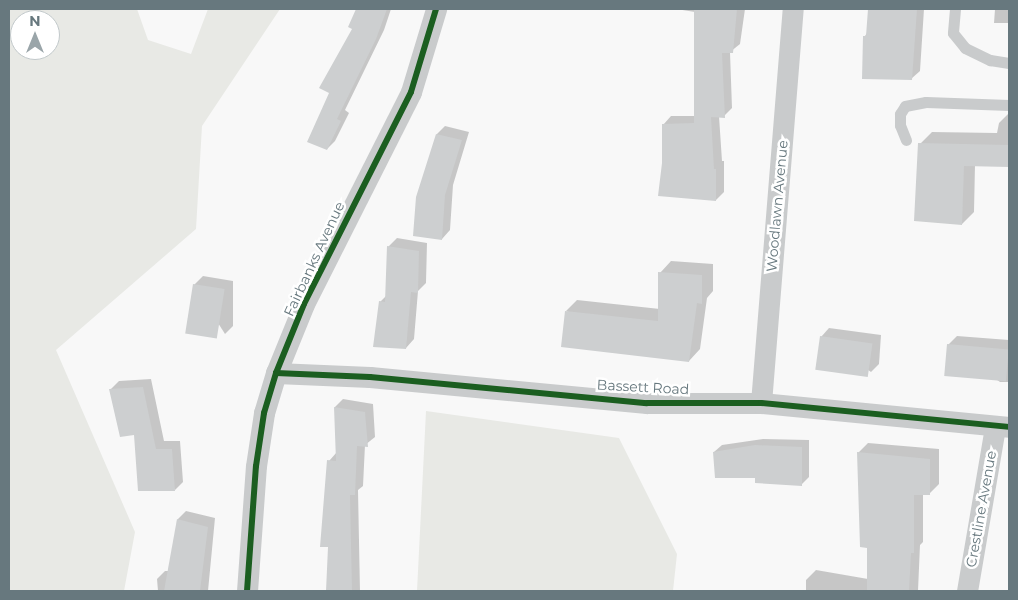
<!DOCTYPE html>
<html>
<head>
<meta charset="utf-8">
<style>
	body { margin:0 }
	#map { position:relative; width:1018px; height:600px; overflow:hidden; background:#f8f8f8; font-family:Montserrat,sans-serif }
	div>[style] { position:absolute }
	.green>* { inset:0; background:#e8e9e5 }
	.shadow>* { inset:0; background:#0003 }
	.building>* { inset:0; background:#cdcfd0; transform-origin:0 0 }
	.service>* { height:11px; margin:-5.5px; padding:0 5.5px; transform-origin:5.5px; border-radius:5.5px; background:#c9cbcc }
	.minor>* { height:21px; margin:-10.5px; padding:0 10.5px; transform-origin:10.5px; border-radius:10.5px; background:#c9cbcc }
	.cycleway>* { height:6px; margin:-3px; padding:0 3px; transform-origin:3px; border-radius:3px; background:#1b5e20 }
	span { translate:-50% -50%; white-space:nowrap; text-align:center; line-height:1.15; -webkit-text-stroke:5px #fff; paint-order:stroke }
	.street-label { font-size:14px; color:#67787e }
	.frame { position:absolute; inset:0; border:10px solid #67787e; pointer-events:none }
	.north { position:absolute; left:10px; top:10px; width:50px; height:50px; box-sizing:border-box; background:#fff; border:1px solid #c2c9cb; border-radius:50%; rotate:0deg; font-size:14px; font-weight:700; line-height:20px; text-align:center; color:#67787e }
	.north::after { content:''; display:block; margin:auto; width:18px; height:22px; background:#9aa5a9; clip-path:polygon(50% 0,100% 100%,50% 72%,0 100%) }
</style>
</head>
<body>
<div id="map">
	<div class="green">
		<i style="clip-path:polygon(evenodd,9px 9px,137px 9px,148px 40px,191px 54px,208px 9px,280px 9px,202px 126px,196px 229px,56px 350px,135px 532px,124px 591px,9px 591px,9px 9px,20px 20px,50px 20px,50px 50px,20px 50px,20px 20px)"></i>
		<i style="clip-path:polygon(426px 411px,619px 438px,677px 554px,673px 591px,417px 591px)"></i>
	</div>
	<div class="shadow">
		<i style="clip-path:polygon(358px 9px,391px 9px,384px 30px,345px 110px,349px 113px,335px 141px,327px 149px,331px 92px,354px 28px,350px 26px)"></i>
		<i style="clip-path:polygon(676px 9px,745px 9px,740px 44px,730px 52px,732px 108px,724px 116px,719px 116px,722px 161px,724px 161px,724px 192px,716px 200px,663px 163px,663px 125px,671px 116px,695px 116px,695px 12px)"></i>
		<i style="clip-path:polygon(869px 9px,924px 9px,920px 71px,911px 79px,865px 36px,867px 33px)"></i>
		<i style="clip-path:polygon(995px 9px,1009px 9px,1009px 35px,1008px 23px,994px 23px)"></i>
		<i style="clip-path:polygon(1009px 113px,1009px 166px,975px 165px,974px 212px,962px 224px,920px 144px,932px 132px,997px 133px,999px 123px)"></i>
		<i style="clip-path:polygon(445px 126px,469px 132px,453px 185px,450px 230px,442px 239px,437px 134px)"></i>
		<i style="clip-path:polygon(397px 238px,427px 243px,426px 283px,418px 291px,414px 339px,406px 348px,380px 302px,387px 295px,388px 247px)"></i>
		<i style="clip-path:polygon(671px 261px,713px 264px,713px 291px,707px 298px,700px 349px,689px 361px,566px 311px,577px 300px,660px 309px,660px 273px)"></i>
		<i style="clip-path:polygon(203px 276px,233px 281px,233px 326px,225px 334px,194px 285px)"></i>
		<i style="clip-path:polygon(829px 328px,881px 335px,879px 364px,871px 372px,821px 337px)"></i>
		<i style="clip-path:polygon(957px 336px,1009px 340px,1009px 382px,1000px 382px,948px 345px)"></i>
		<i style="clip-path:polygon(151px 379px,164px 441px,180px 441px,183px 482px,175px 490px,111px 389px,119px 381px)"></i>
		<i style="clip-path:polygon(343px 399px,373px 404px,375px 437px,365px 445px,363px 486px,358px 490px,360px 591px,328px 591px,329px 461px,337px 452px,335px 407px)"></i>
		<i style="clip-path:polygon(763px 439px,809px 440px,809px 477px,802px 484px,714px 452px,722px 445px)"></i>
		<i style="clip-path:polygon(868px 443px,939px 449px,939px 484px,929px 494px,923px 494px,923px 542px,920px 545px,918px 591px,806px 591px,806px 580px,816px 570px,868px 579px,868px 547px,858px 453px)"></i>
		<i style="clip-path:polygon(186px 511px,215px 518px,208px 591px,158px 591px,157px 579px,165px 571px,169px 571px,178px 519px)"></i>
	</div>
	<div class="building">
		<i style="clip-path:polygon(356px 9px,387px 9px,376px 39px,337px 119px,341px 121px,327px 150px,307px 142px,329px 93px,319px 88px,352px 29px,348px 27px)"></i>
		<i style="clip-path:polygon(694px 9px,737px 9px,733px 53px,722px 53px,725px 118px,711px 117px,714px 169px,716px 169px,716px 201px,658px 196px,662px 163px,662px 124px,694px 123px)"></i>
		<i style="clip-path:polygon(868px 9px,917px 9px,912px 80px,862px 79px,863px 36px,866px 36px)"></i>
		<i style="clip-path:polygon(436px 134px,462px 140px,445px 195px,442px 240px,413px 236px,416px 197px)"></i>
		<i style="clip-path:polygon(918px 143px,1009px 145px,1009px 167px,964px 166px,962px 225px,914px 221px)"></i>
		<i style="clip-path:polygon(387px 246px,419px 251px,418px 293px,411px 292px,406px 349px,373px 347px,379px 301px,385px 302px)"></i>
		<i style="clip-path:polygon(658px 272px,702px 275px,702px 304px,697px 303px,689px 362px,561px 347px,565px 311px,658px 321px)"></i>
		<i style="left:193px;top:284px;width:32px;height:50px;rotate:9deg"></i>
		<i style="left:820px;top:336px;width:53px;height:34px;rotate:8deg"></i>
		<i style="left:947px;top:344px;width:62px;height:32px;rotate:5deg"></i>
		<i style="clip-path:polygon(143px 387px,156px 449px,172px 449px,175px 491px,138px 491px,134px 435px,120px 437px,109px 389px)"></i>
		<i style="clip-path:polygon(334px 407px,365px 412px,368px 447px,357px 446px,355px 495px,350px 495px,352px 591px,326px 591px,328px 547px,320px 547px,327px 460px,336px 461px)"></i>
		<i style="clip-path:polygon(755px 445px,802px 447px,802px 486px,755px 483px,755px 478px,715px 478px,713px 452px)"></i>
		<i style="clip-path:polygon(857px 452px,930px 459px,930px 495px,914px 495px,914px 553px,911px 553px,909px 591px,867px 591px,867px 548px,860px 547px)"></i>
		<i style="clip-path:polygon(177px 519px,208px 527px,200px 591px,164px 591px)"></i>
	</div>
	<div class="service">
		<i style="left:955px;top:9px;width:24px;rotate:95deg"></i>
		<i style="left:953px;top:33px;width:19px;rotate:51deg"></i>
		<i style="left:965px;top:48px;width:28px;rotate:26deg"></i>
		<i style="left:990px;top:60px;width:19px;rotate:9deg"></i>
		<i style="left:906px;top:140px;width:16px;rotate:-112deg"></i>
		<i style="left:900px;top:125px;width:11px;rotate:-90deg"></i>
		<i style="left:900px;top:114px;width:9px;rotate:-58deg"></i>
		<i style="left:905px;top:106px;width:21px;rotate:-11deg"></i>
		<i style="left:926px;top:102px;width:83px;rotate:2.1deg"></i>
	</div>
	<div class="minor">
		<i style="left:276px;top:373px;width:94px;rotate:2.4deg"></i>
		<i style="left:370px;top:377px;width:278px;rotate:5.4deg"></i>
		<i style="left:647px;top:403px;width:114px"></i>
		<i style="left:761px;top:403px;width:249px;rotate:5.5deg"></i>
		<i style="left:761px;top:403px;width:395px;rotate:-85.4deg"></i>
		<i style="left:247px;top:591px;width:125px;rotate:-85.9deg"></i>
		<i style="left:256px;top:466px;width:54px;rotate:-81.4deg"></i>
		<i style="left:264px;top:413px;width:42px;rotate:-73.3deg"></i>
		<i style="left:276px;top:373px;width:74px;rotate:-67.9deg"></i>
		<i style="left:304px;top:304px;width:237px;rotate:-63.2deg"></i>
		<i style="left:411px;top:92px;width:87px;rotate:-73.2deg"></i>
		<i style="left:967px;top:591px;width:166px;rotate:-80.3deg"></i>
	</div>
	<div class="cycleway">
		<i style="left:276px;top:373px;width:94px;rotate:2.4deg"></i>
		<i style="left:370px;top:377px;width:278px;rotate:5.4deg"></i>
		<i style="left:647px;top:403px;width:114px"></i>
		<i style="left:761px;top:403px;width:249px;rotate:5.5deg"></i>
		<i style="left:247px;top:591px;width:125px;rotate:-85.9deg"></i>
		<i style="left:256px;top:466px;width:54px;rotate:-81.4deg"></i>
		<i style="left:264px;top:413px;width:42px;rotate:-73.3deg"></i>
		<i style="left:276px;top:373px;width:74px;rotate:-67.9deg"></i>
		<i style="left:304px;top:304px;width:237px;rotate:-63.2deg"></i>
		<i style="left:411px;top:92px;width:87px;rotate:-73.2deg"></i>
	</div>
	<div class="street-label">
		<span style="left:777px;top:206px;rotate:-85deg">Woodlawn Avenue</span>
		<span style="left:314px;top:259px;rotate:-65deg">Fairbanks Avenue</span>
		<span style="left:643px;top:387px;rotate:3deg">Bassett Road</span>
		<span style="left:981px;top:509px;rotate:-80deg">Crestline Avenue</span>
	</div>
	<div class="frame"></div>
	<div class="north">N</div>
</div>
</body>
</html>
